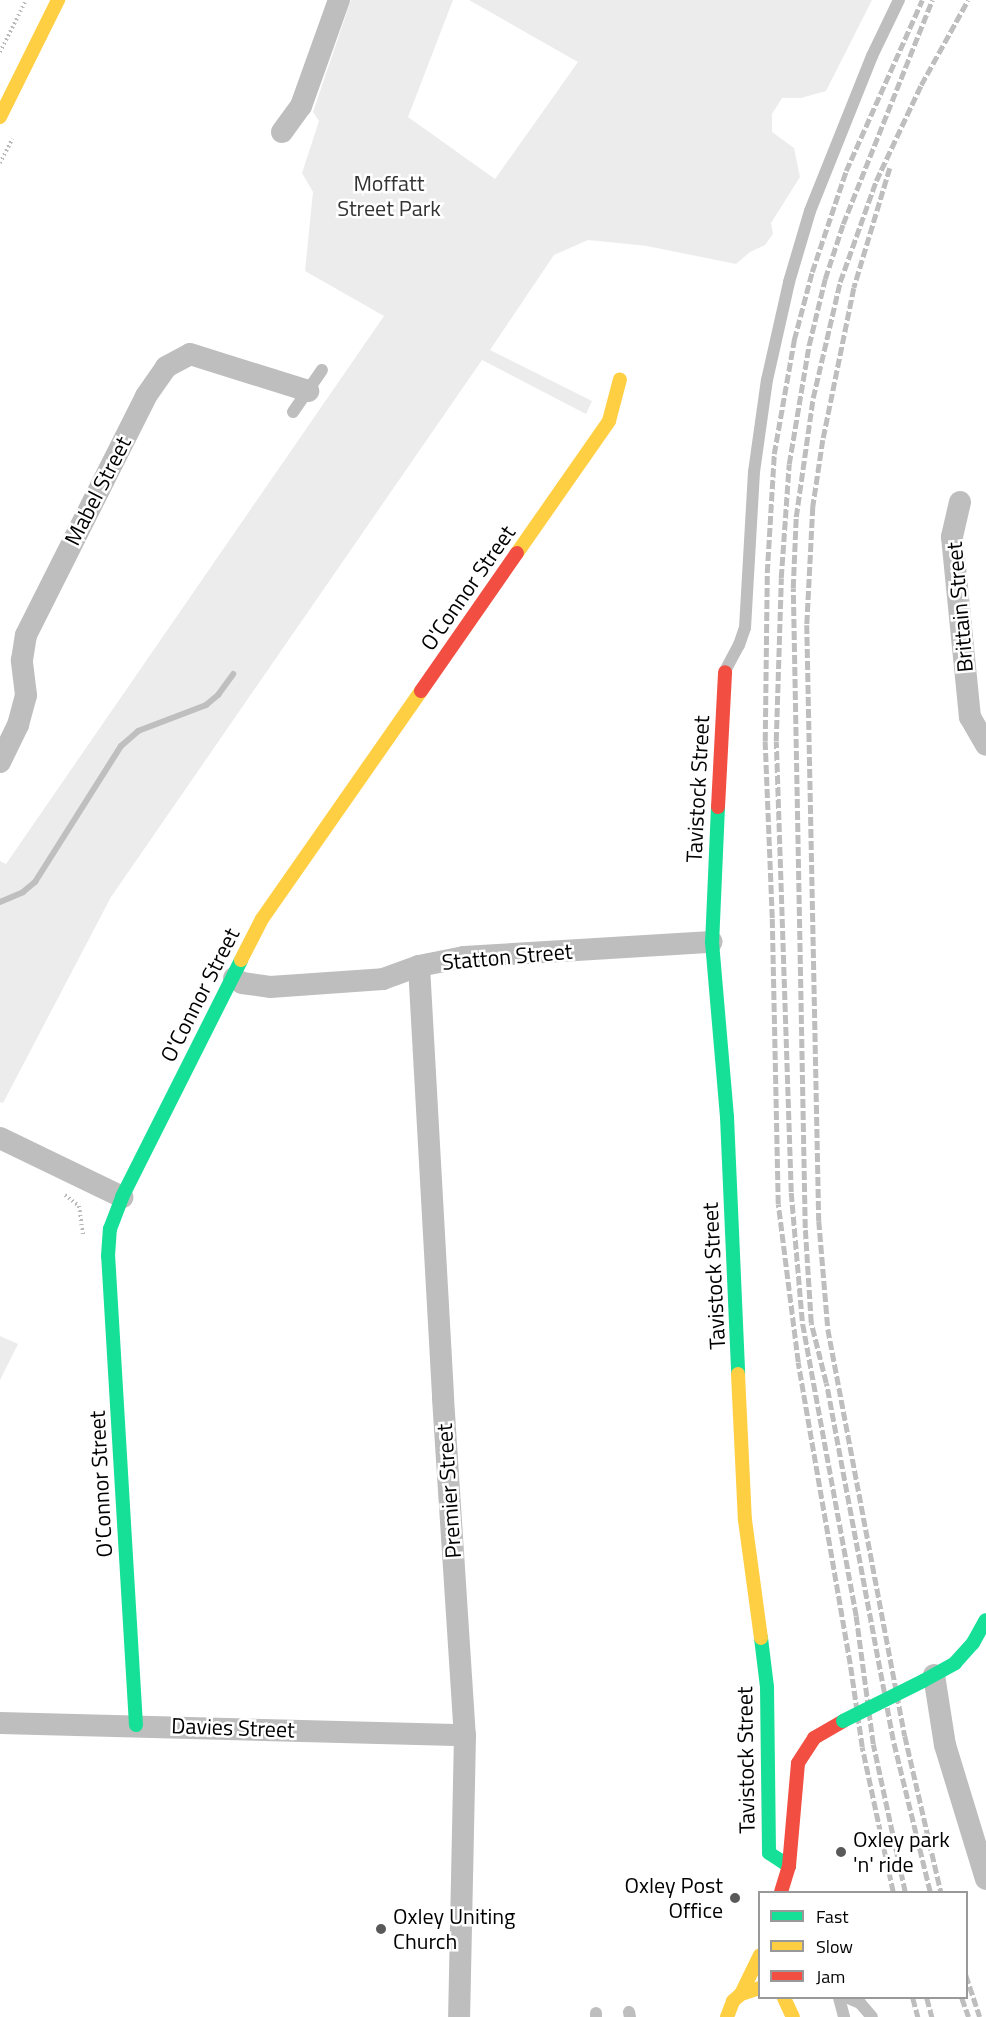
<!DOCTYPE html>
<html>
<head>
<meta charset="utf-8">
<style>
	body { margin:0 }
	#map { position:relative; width:986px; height:2017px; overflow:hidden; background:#fff; font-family:"Titillium Web",sans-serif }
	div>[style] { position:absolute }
	.green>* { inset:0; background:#ececec }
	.stream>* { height:6px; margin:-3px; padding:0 3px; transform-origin:3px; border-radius:3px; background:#bfbfbf }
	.path>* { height:4px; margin-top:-2px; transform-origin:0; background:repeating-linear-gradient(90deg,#b9b9b9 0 1.5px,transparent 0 4.5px) }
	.lane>* { height:12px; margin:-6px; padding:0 6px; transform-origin:6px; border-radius:6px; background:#bebebe }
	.street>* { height:22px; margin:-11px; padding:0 11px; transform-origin:11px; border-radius:11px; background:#bebebe }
	.fast>* { height:14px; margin:-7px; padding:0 7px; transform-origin:7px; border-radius:7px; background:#16e098 }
	.slow>* { height:14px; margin:-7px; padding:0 7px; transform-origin:7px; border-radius:7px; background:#ffcf43 }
	.jam>* { height:14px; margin:-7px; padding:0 7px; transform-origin:7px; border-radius:7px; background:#f24e42 }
	.rail>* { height:4.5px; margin-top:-2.25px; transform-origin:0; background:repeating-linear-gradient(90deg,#bebebe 0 9px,transparent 0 12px) }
	.fast-bridge>* { height:14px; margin:-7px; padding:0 7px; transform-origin:7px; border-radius:7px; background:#16e098 }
	.dots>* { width:16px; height:16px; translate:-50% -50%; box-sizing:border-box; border:3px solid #fff; border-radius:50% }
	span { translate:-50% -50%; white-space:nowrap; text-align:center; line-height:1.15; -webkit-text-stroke:5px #fff; paint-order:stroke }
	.park-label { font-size:22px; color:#333 }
	.street-label { font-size:22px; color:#000 }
	.poi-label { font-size:22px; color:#000 }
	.left { translate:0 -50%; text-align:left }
	.right { translate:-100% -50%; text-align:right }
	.legend { position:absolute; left:758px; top:1891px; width:210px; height:108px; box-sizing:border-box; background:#fff; border:2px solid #999; margin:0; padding:8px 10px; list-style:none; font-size:18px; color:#000 }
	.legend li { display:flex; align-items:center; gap:12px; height:30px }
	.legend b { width:30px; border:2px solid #999 }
</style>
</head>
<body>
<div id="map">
	<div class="green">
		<i style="clip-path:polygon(351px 0,453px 0,408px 117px,495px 179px,578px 62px,469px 0,872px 0,826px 91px,801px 98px,782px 98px,772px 114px,772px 132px,794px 148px,800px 177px,771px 223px,773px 234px,765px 245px,750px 252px,736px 264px,647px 246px,588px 240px,554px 255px,490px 350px,592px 401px,586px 414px,482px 360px,111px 897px,3px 1103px,0 1102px,0 861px,6px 864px,384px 316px,305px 271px,313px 192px,302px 173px,319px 121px,313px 112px)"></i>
		<i style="clip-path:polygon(0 1336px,18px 1344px,0 1380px)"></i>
	</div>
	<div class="stream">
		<i style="left:0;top:902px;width:25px;rotate:-23deg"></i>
		<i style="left:23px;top:892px;width:16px;rotate:-40deg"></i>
		<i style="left:35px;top:882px;width:161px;rotate:-57.7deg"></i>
		<i style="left:121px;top:746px;width:23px;rotate:-41deg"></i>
		<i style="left:138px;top:731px;width:73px;rotate:-20.9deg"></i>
		<i style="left:206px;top:705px;width:16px;rotate:-40deg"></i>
		<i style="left:218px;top:695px;width:26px;rotate:-54deg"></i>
	</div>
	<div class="path">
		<i style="left:0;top:52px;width:58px;rotate:-63.4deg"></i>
		<i style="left:0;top:163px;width:27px;rotate:-63deg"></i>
		<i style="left:65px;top:1195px;width:18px;rotate:38deg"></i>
		<i style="left:79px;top:1206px;width:29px;rotate:82deg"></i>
	</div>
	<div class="lane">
		<i style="left:293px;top:412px;width:51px;rotate:-55.4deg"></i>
		<i style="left:725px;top:671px;width:30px;rotate:-62deg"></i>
		<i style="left:739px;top:645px;width:18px;rotate:-71deg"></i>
		<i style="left:745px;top:628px;width:156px;rotate:-86.7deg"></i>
		<i style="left:754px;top:472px;width:93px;rotate:-82deg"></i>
		<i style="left:767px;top:380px;width:100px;rotate:-77.3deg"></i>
		<i style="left:789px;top:282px;width:74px;rotate:-73.5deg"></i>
		<i style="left:810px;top:211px;width:167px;rotate:-68.2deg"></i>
		<i style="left:872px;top:56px;width:62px;rotate:-64.3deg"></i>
		<i style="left:839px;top:1998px;width:20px;rotate:75deg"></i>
		<i style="left:848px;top:1998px;width:13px;rotate:23deg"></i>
		<i style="left:860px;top:2003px;width:18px;rotate:49deg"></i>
		<i style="left:629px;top:2012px;width:5px;rotate:79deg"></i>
		<i style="left:596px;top:2013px;width:4px;rotate:90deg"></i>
	</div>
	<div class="street">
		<i style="left:282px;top:132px;width:32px;rotate:-54deg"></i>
		<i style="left:301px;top:106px;width:113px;rotate:-70.3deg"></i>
		<i style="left:960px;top:502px;width:36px;rotate:103deg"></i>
		<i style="left:952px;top:537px;width:181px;rotate:84.3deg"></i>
		<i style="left:970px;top:717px;width:32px;rotate:60deg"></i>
		<i style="left:0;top:762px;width:41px;rotate:-64.1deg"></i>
		<i style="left:18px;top:725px;width:31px;rotate:-75deg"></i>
		<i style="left:26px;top:695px;width:35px;rotate:-97deg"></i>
		<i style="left:22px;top:660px;width:25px;rotate:-81deg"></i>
		<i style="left:26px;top:635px;width:267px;rotate:-63.3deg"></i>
		<i style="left:146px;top:396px;width:35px;rotate:-55deg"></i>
		<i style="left:166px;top:367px;width:27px;rotate:-28deg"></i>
		<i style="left:190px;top:354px;width:124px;rotate:17.4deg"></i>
		<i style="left:419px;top:966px;width:433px;rotate:86.8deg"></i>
		<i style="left:443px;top:1398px;width:338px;rotate:86.3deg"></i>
		<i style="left:465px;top:1735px;width:282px;rotate:91.2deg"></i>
		<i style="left:234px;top:978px;width:9px;rotate:32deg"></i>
		<i style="left:242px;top:983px;width:28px;rotate:8deg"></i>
		<i style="left:270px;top:987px;width:113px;rotate:-4deg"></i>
		<i style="left:383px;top:979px;width:38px;rotate:-20deg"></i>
		<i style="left:419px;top:966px;width:46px;rotate:-11.3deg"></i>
		<i style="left:464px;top:957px;width:248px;rotate:-3.5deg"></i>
		<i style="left:0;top:1138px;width:136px;rotate:25.8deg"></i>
		<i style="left:934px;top:1675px;width:71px;rotate:81.1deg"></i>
		<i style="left:945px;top:1745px;width:140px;rotate:73deg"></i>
		<i style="left:0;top:1723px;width:465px;rotate:1.5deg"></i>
	</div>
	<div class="fast">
		<i style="left:718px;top:807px;width:135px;rotate:92.5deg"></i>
		<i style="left:712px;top:942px;width:176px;rotate:85.1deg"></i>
		<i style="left:727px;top:1117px;width:257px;rotate:87.5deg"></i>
		<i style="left:761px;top:1638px;width:49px;rotate:83deg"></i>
		<i style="left:767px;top:1687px;width:166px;rotate:89.3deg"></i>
		<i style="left:769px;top:1853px;width:24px;rotate:33deg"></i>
		<i style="left:923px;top:1681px;width:37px;rotate:-29deg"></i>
		<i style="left:955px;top:1663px;width:27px;rotate:-48deg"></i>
		<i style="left:973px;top:1643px;width:26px;rotate:-61deg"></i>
		<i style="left:136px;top:1725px;width:470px;rotate:-93.4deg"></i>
		<i style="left:108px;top:1256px;width:27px;rotate:-86deg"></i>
		<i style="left:110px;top:1229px;width:34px;rotate:-69deg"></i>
		<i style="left:122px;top:1197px;width:265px;rotate:-63.3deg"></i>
	</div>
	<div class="slow">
		<i style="left:0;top:117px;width:131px;rotate:-63.6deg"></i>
		<i style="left:517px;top:553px;width:161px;rotate:-55.1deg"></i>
		<i style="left:609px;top:421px;width:43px;rotate:-75.3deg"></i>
		<i style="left:241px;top:960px;width:46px;rotate:-62.9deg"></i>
		<i style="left:262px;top:919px;width:278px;rotate:-55.1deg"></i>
		<i style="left:738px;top:1374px;width:146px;rotate:87.3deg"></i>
		<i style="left:745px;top:1520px;width:119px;rotate:82.3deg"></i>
		<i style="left:741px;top:1994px;width:43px;rotate:-64deg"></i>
		<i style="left:784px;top:1998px;width:21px;rotate:65deg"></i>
		<i style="left:727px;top:2017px;width:17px;rotate:-69deg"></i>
		<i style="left:733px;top:2001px;width:11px;rotate:-41deg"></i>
		<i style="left:741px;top:1994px;width:20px;rotate:-18deg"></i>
	</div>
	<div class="jam">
		<i style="left:421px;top:691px;width:168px;rotate:-55.2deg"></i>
		<i style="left:718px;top:807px;width:135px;rotate:-87deg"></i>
		<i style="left:781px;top:1892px;width:27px;rotate:-73deg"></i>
		<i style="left:789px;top:1866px;width:103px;rotate:-85deg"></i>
		<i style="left:798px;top:1763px;width:30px;rotate:-57deg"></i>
		<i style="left:814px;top:1738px;width:34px;rotate:-30deg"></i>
	</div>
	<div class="rail">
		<i style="left:890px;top:168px;width:125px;rotate:106.7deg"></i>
		<i style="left:854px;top:288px;width:155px;rotate:101.5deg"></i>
		<i style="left:823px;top:440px;width:68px;rotate:98.5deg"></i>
		<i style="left:813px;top:507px;width:118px;rotate:92.9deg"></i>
		<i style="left:807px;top:625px;width:596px;rotate:88.85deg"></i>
		<i style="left:819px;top:1221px;width:108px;rotate:85.2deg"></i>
		<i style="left:828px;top:1329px;width:414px;rotate:79.3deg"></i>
		<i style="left:905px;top:1736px;width:160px;rotate:77deg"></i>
		<i style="left:893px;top:1892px;width:148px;rotate:-102.1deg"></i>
		<i style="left:862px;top:1747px;width:84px;rotate:-98.2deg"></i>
		<i style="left:850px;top:1664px;width:306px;rotate:-99.8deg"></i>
		<i style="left:798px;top:1362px;width:159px;rotate:-97.2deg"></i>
		<i style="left:778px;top:1204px;width:286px;rotate:-91.2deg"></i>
		<i style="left:772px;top:918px;width:177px;rotate:-92.3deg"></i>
		<i style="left:765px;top:741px;width:168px;rotate:-89.3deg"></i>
		<i style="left:767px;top:573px;width:119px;rotate:-86.6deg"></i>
		<i style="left:774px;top:454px;width:116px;rotate:-80deg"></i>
		<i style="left:794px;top:340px;width:70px;rotate:-75.2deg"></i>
		<i style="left:812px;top:272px;width:107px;rotate:-71.4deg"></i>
		<i style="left:846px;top:171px;width:187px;rotate:-66deg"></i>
		<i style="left:905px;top:1892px;width:151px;rotate:-102.2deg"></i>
		<i style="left:873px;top:1744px;width:129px;rotate:-97.6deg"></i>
		<i style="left:856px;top:1616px;width:300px;rotate:-100.4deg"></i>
		<i style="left:802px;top:1321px;width:129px;rotate:-94.9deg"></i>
		<i style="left:791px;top:1192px;width:451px;rotate:-91.9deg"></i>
		<i style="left:776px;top:741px;width:163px;rotate:-88.2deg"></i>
		<i style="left:781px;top:578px;width:114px;rotate:-86deg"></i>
		<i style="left:789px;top:464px;width:121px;rotate:-80.5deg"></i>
		<i style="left:809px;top:345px;width:68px;rotate:-76.4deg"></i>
		<i style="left:825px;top:279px;width:58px;rotate:-71.9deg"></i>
		<i style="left:843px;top:224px;width:241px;rotate:-68.3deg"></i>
		<i style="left:930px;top:1892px;width:156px;rotate:-103.7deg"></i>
		<i style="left:893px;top:1740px;width:363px;rotate:-100.6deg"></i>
		<i style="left:826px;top:1383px;width:62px;rotate:-104deg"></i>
		<i style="left:811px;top:1323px;width:95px;rotate:-93.6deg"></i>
		<i style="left:805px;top:1228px;width:640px;rotate:-91.07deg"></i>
		<i style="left:793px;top:588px;width:71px;rotate:-87.6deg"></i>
		<i style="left:796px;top:517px;width:120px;rotate:-81.9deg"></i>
		<i style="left:813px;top:398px;width:119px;rotate:-76.9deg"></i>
		<i style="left:840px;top:282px;width:107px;rotate:-70.4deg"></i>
		<i style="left:876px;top:181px;width:106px;rotate:-64.9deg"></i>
		<i style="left:921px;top:85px;width:97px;rotate:-61.1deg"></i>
		<i style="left:966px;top:1975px;width:44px;rotate:71.6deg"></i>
		<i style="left:913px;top:1998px;width:20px;rotate:75deg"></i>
		<i style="left:927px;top:1998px;width:20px;rotate:75deg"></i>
		<i style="left:962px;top:1998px;width:20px;rotate:70deg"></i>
	</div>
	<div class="fast-bridge">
		<i style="left:843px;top:1721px;width:89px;rotate:-26.6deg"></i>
	</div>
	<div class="dots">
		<i style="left:841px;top:1852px;background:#595959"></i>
		<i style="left:735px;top:1898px;background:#595959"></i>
		<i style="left:381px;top:1929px;background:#595959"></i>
	</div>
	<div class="park-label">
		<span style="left:389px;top:196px">Moffatt<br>Street Park</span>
	</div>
	<div class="street-label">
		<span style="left:98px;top:491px;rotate:-63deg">Mabel Street</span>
		<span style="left:468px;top:588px;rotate:-55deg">O'Connor Street</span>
		<span style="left:960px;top:607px;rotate:-95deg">Brittain Street</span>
		<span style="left:698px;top:789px;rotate:-87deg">Tavistock Street</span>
		<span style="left:507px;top:957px;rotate:-5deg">Statton Street</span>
		<span style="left:200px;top:995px;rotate:-63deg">O'Connor Street</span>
		<span style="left:714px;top:1276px;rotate:-93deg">Tavistock Street</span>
		<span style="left:101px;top:1484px;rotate:-93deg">O'Connor Street</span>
		<span style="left:449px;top:1491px;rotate:-94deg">Premier Street</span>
		<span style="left:233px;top:1728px;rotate:2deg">Davies Street</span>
		<span style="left:746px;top:1760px;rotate:-91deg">Tavistock Street</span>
	</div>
	<div class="poi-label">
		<span class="left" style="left:853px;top:1852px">Oxley park<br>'n' ride</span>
		<span class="right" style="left:723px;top:1898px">Oxley Post<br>Office</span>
		<span class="left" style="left:393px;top:1929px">Oxley Uniting<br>Church</span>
	</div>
	<ul class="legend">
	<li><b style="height:8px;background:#16e098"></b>Fast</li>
	<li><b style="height:8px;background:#ffcf43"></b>Slow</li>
	<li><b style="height:8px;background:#f24e42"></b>Jam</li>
	</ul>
</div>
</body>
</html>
